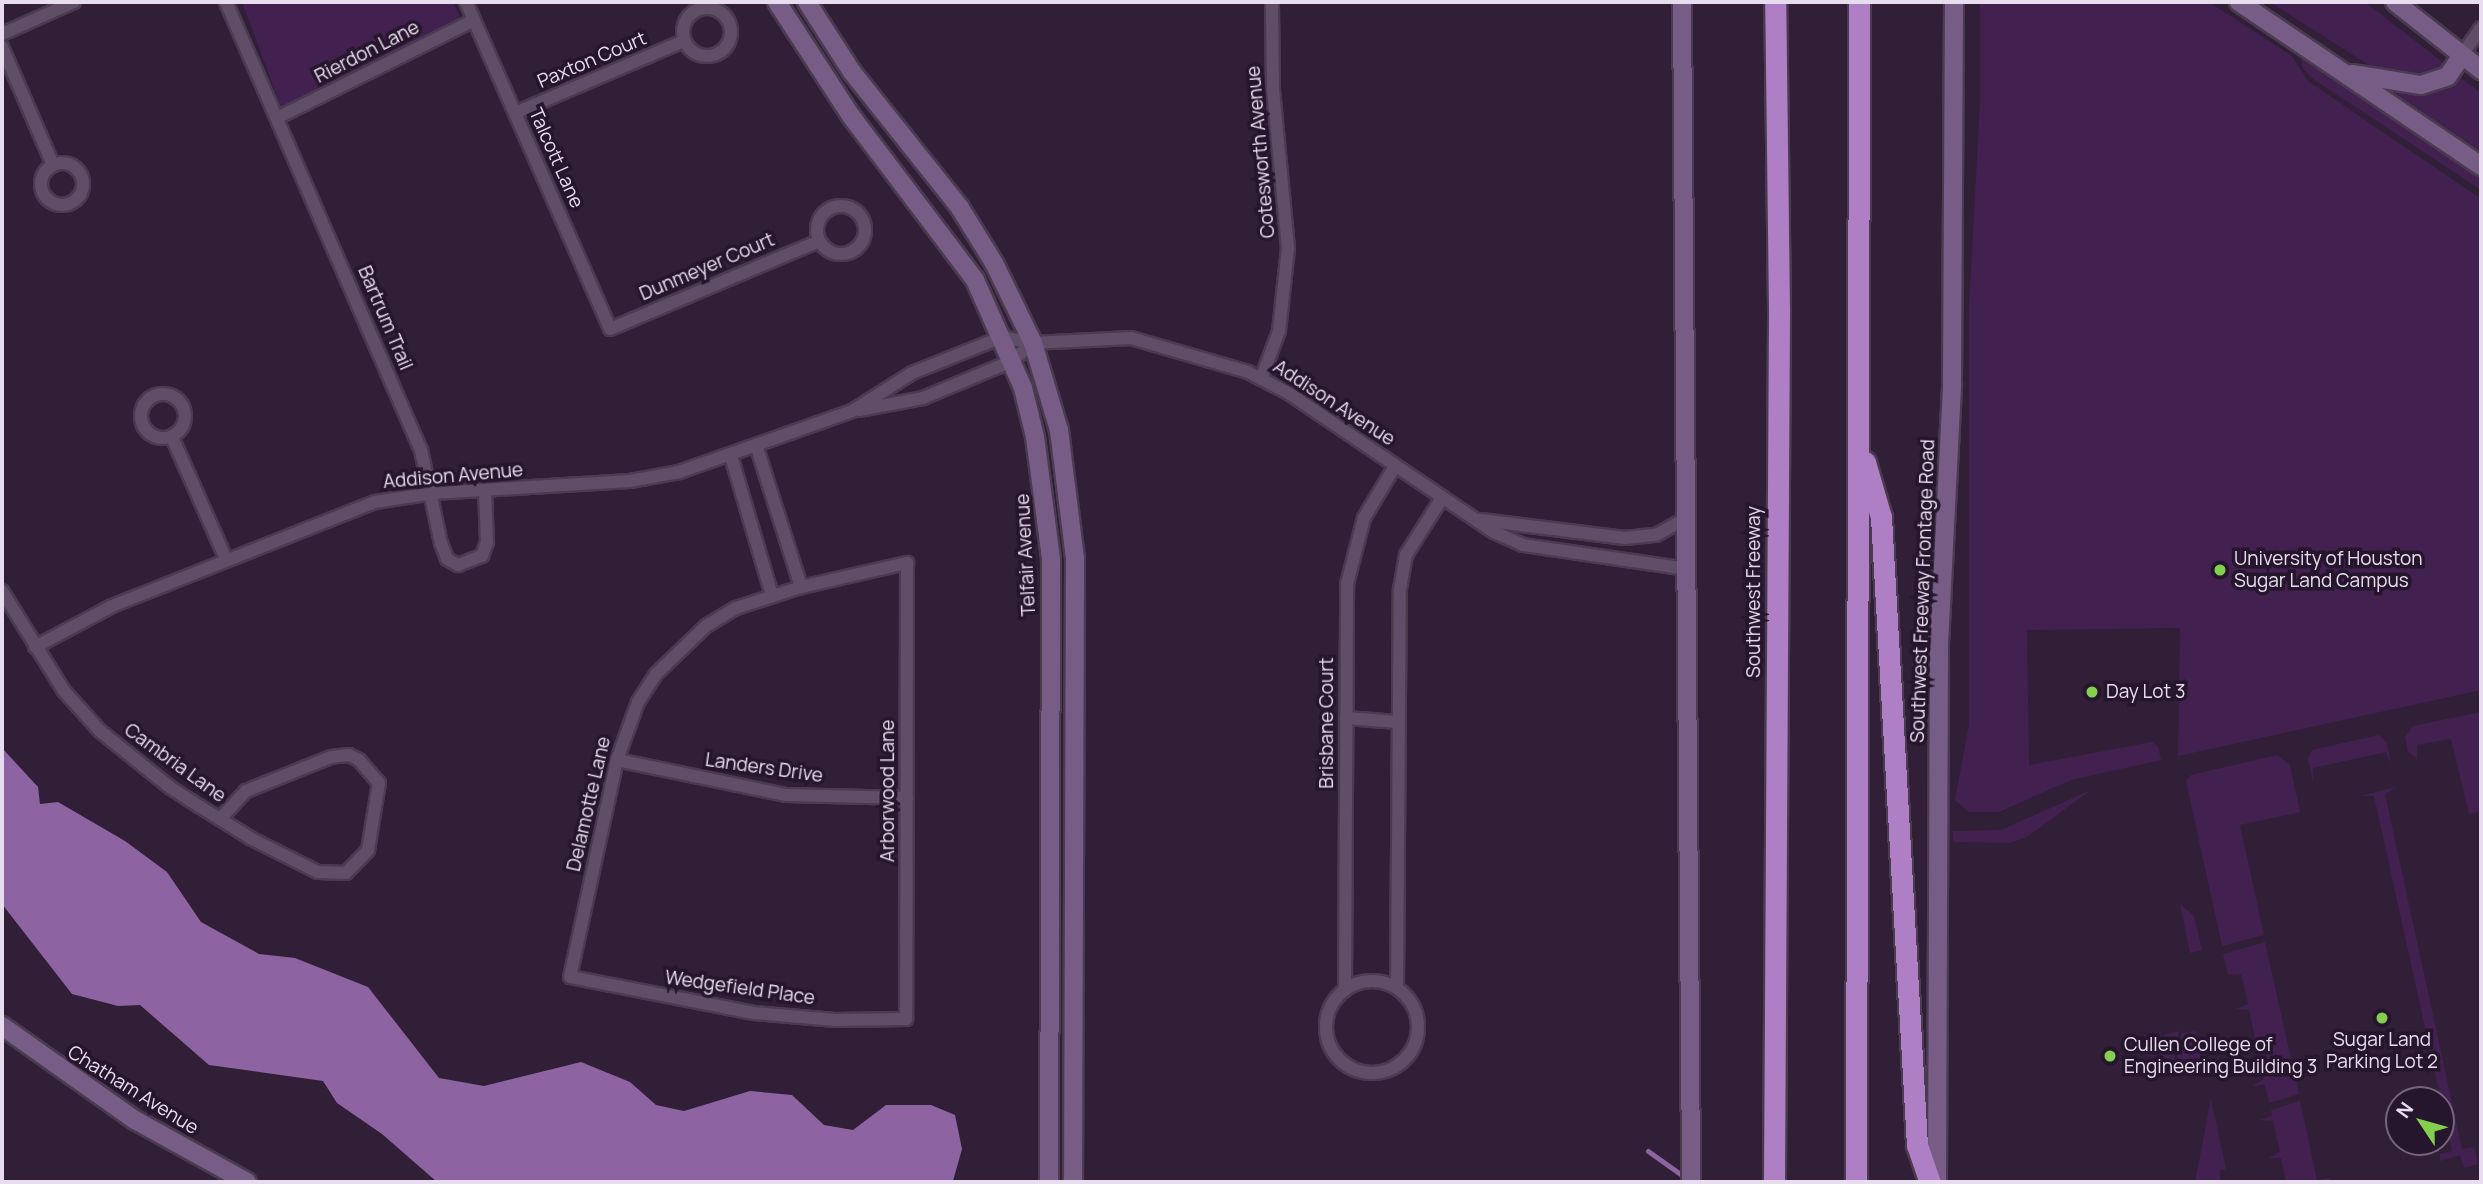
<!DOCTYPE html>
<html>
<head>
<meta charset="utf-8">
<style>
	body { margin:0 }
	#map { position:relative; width:2483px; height:1184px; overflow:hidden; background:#301f37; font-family:Manrope,sans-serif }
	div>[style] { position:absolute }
	.green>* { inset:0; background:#422150 }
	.water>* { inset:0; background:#8d63a1 }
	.stream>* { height:5px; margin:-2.5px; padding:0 2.5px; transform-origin:2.5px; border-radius:2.5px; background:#8d63a1 }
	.roads { filter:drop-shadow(2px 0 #4a3b50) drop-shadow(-2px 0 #4a3b50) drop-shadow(0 2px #4a3b50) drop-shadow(0 -2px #4a3b50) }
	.street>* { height:12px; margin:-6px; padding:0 6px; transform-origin:6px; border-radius:6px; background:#604e69 }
	.street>.ring { margin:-6px; padding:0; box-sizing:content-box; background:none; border:12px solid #604e69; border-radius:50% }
	.secondary>* { height:18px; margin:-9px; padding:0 9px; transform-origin:9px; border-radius:9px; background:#775d85 }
	.highway>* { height:21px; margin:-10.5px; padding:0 10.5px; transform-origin:10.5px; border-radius:10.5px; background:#ae7fc5 }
	.dots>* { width:19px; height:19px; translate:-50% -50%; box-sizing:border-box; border:4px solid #26162d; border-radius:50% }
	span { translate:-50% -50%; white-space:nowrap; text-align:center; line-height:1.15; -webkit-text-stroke:7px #26162d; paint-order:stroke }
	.street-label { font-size:19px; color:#e8ddee }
	.poi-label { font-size:19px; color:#e8ddee }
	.left { translate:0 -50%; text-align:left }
	.frame { position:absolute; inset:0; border:4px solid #e8ddee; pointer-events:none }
	.north { position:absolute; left:2385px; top:1086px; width:70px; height:70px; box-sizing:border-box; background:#26162d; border:2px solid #74667a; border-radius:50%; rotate:306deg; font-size:19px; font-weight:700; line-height:28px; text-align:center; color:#e8ddee }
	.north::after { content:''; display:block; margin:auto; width:24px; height:32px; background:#84d04e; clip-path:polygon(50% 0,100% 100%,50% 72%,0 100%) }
</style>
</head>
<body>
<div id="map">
	<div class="green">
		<i style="clip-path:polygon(242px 2px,453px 2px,461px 19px,281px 107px)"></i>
		<i style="clip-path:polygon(1980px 2px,2209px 2px,2292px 56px,2308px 81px,2481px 199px,2481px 690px,2178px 756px,2180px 628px,2027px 630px,2029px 765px,2152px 742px,2158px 746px,2161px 760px,2071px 780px,1999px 812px,1969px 812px,1955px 800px,1969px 725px,1969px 306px,1980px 103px)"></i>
		<i style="clip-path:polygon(2270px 2px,2365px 2px,2445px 64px,2424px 76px,2375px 69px)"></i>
		<i style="clip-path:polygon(2301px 58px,2481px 178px,2481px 190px,2313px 79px,2302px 67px)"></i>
		<i style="clip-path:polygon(2462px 79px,2481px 93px,2481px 151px,2393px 92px,2394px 88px,2427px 94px)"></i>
		<i style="clip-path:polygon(2481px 712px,2481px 811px,2469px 814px,2451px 739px,2417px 745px,2417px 759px,2408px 752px,2405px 737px,2413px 726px)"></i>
		<i style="clip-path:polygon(2379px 735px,2387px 743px,2391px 765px,2386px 752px,2313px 768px,2313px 781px,2308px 759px,2312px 750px)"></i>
		<i style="clip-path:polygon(2277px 755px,2290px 765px,2300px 812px,2240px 825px,2264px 935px,2222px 946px,2186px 781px,2191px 775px)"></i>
		<i style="clip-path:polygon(2396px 787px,2385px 794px,2462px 1149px,2474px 1147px,2478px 1164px,2464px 1168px,2460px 1155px,2440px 1161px,2440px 1154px,2452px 1151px,2441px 1100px,2374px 796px,2361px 796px)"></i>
		<i style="clip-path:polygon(2091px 790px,2027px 837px,2010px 843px,1953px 842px,1953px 831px,2001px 830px)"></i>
		<i style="clip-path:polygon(2180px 904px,2194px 916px,2202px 950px,2190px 953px)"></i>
		<i style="clip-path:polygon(2265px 942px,2299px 1094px,2269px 1103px,2265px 1085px,2252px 1086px,2264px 1079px,2257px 1048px,2243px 1046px,2256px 1042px,2249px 1010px,2235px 1009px,2248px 1004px,2241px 974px,2228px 975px,2223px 954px)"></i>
		<i style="clip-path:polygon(2179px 1031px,2174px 1060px,2160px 1058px,2164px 1035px)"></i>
		<i style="clip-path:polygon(2196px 1031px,2203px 1065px,2177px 1061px,2182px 1033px)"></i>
		<i style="clip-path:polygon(2161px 1032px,2156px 1057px,2142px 1055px,2145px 1035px)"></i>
		<i style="clip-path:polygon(2211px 1099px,2226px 1169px,2220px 1170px,2220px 1182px,2195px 1182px)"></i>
		<i style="clip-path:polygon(2300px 1101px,2317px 1180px,2329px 1178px,2331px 1182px,2286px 1182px,2281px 1158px,2268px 1158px,2280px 1152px,2273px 1121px,2260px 1120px,2272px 1116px,2271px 1110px)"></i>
	</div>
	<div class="water">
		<i style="clip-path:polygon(2px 748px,38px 787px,40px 804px,58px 802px,125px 841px,167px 872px,201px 922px,259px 954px,295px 958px,368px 987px,439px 1078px,484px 1086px,581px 1062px,630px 1082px,656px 1105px,684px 1111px,750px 1091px,792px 1095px,824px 1125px,853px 1130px,886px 1105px,931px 1105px,955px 1115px,962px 1149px,953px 1181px,437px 1182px,382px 1134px,337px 1103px,323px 1081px,209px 1065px,140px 1005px,118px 1006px,72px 994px,2px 904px)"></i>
	</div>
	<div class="stream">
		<i style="left:1648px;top:1151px;width:47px;rotate:35.4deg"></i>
	</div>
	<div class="roads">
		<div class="street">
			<i style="left:226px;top:2px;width:489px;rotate:66.5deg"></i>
			<i style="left:421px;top:450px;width:95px;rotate:77.9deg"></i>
			<i style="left:441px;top:543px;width:17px;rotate:69deg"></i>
			<i style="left:447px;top:559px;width:13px;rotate:29deg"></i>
			<i style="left:458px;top:565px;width:26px;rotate:-21deg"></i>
			<i style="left:482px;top:556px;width:15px;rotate:-70deg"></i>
			<i style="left:487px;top:542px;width:52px;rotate:-92.2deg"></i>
			<i style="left:466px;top:2px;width:357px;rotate:66.2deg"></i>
			<i style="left:610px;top:329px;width:227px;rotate:-22.8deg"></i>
			<i class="ring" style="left:683px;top:8px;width:36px;height:36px"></i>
			<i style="left:2px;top:34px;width:79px;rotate:-24deg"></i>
			<i style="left:2px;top:47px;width:129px;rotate:66.6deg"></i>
			<i style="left:2462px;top:55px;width:33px;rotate:-55deg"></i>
			<i style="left:515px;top:113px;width:184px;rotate:-23.1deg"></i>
			<i style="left:277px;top:118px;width:220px;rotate:-26.4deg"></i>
			<i class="ring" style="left:41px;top:163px;width:30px;height:30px"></i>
			<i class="ring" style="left:817px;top:206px;width:36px;height:36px"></i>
			<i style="left:1261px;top:379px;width:51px;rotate:-69.4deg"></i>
			<i style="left:1279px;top:331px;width:83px;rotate:-83.8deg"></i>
			<i style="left:1288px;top:248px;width:161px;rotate:-95.4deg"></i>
			<i style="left:1273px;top:88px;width:86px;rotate:-90.7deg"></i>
			<i class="ring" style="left:141px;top:394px;width:32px;height:32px"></i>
			<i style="left:859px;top:410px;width:65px;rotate:-10.6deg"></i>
			<i style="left:923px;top:398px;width:96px;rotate:-22.6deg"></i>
			<i style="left:1012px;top:361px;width:28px;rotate:-41deg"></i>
			<i style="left:172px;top:437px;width:133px;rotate:66.1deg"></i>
			<i style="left:757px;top:448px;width:146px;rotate:72.4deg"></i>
			<i style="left:731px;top:456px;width:145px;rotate:73.6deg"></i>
			<i style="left:1481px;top:520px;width:145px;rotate:7.1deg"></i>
			<i style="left:1625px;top:538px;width:31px;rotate:-6deg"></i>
			<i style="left:1656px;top:535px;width:37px;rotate:-29deg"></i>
			<i style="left:907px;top:563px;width:456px;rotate:90.1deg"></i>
			<i style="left:906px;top:1019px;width:71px;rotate:179.2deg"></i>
			<i style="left:835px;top:1020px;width:81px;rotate:-175.1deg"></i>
			<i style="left:754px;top:1013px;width:187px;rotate:-168.9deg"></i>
			<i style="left:570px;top:977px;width:222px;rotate:-77.8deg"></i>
			<i style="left:617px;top:760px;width:62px;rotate:-70.1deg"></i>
			<i style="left:638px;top:702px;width:33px;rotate:-57deg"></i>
			<i style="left:656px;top:674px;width:69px;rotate:-43.8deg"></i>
			<i style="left:706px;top:626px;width:35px;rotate:-31deg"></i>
			<i style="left:736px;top:608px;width:68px;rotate:-17.9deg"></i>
			<i style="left:801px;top:587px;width:109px;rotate:-12.8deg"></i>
			<i style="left:2px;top:591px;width:118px;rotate:58.2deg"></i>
			<i style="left:64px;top:691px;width:54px;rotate:48deg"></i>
			<i style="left:100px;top:731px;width:91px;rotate:38.8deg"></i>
			<i style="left:171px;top:788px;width:33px;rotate:33deg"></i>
			<i style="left:199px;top:806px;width:25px;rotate:32deg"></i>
			<i style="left:220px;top:819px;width:36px;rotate:32deg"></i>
			<i style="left:250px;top:838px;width:76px;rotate:26.6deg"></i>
			<i style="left:318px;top:872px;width:28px;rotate:2deg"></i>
			<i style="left:346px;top:873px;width:32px;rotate:-46deg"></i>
			<i style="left:368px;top:850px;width:68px;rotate:-80.7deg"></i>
			<i style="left:379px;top:783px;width:30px;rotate:-131deg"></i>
			<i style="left:359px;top:760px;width:11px;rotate:-153deg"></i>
			<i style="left:349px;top:755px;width:18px;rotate:174deg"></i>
			<i style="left:331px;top:757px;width:92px;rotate:158.2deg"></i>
			<i style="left:246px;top:791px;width:38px;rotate:133deg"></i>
			<i style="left:35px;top:647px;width:87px;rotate:-28deg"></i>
			<i style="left:112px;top:606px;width:283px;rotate:-21.6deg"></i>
			<i style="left:375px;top:502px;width:59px;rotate:-8.8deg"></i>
			<i style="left:433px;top:493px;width:197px;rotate:-3.5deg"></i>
			<i style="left:630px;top:481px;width:50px;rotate:-10.4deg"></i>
			<i style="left:679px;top:472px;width:183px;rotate:-19.4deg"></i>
			<i style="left:852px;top:411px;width:71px;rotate:-32.3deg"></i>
			<i style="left:912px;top:373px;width:97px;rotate:-21.8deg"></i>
			<i style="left:1002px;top:337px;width:32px;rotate:11deg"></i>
			<i style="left:1033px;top:343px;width:98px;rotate:-2.9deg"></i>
			<i style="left:1131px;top:338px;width:122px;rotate:16.2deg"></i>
			<i style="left:1248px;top:372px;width:47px;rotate:27.6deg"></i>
			<i style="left:1290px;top:394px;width:246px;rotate:34.1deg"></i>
			<i style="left:1494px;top:532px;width:32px;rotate:24deg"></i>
			<i style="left:1523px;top:545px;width:167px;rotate:8.3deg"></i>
			<i style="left:1346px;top:718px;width:52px;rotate:4.4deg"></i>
			<i style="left:617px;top:760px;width:173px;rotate:11.7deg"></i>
			<i style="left:786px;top:795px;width:121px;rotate:1.4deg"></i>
			<i class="ring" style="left:1326px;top:981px;width:80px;height:80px"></i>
			<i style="left:1397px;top:988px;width:399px;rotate:-89.6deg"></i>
			<i style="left:1400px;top:589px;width:35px;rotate:-80deg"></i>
			<i style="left:1406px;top:555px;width:67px;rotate:-57.7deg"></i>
			<i style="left:1345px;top:990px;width:406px;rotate:-89.7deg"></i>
			<i style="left:1347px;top:584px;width:68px;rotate:-75.6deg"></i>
			<i style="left:1364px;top:518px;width:61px;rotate:-59.2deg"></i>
		</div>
		<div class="secondary">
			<i style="left:777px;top:2px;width:136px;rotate:57deg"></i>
			<i style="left:851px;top:116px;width:206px;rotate:52.9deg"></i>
			<i style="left:975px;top:280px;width:118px;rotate:66deg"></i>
			<i style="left:1023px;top:388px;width:50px;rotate:76.2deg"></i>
			<i style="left:1035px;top:437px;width:123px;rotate:82.5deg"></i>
			<i style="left:1051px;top:559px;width:623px;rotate:90.18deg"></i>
			<i style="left:807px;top:2px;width:83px;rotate:57.3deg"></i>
			<i style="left:852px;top:72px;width:174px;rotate:51.5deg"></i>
			<i style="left:960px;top:208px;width:65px;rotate:58.3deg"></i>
			<i style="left:994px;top:263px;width:89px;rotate:64deg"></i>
			<i style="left:1033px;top:343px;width:91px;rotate:73.4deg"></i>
			<i style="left:1059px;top:430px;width:129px;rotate:82.9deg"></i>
			<i style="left:1075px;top:558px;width:624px;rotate:90.18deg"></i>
			<i style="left:1682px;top:2px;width:1180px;rotate:89.56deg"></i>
			<i style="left:2239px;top:2px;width:292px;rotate:34.1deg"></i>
			<i style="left:2395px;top:2px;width:110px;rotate:38.3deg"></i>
			<i style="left:2352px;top:74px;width:70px;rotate:9.1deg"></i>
			<i style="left:2421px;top:85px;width:28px;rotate:-18deg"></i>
			<i style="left:2448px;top:76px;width:25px;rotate:-56deg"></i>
			<i style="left:2px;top:1026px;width:163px;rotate:35.3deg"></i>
			<i style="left:135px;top:1120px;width:128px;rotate:29deg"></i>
			<i style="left:1937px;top:1182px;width:538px;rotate:-89.79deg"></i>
			<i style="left:1939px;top:644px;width:261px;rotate:-87.1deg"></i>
			<i style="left:1952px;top:383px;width:381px;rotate:-89.7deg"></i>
		</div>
		<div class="highway">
			<i style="left:1865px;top:462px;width:57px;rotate:73.8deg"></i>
			<i style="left:1881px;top:517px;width:629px;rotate:86.72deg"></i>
			<i style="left:1917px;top:1145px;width:39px;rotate:71deg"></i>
			<i style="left:1774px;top:1182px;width:872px;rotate:-89.67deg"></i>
			<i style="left:1779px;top:310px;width:308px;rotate:-90.7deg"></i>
			<i style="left:1856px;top:1182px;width:1180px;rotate:-89.85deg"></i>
		</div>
	</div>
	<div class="dots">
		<i style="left:2220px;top:570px;background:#84d04e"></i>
		<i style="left:2092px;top:692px;background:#84d04e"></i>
		<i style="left:2382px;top:1018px;background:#84d04e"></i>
		<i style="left:2110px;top:1056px;background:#84d04e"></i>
	</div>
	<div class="street-label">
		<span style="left:367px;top:52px;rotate:-27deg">Rierdon Lane</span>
		<span style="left:592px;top:60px;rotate:-23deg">Paxton Court</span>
		<span style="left:1261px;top:152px;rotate:-95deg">Cotesworth Avenue</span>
		<span style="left:556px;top:158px;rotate:66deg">Talcott Lane</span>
		<span style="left:707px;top:267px;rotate:-23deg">Dunmeyer Court</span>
		<span style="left:385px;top:318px;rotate:67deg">Bartrum Trail</span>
		<span style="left:1334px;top:403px;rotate:33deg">Addison Avenue</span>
		<span style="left:453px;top:476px;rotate:-5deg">Addison Avenue</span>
		<span style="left:1026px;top:555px;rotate:-93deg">Telfair Avenue</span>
		<span style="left:1923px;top:591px;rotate:-88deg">Southwest Freeway Frontage Road</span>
		<span style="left:1754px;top:592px;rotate:-90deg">Southwest Freeway</span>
		<span style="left:1327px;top:723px;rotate:-90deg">Brisbane Court</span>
		<span style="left:175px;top:763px;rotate:36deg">Cambria Lane</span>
		<span style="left:764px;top:768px;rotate:8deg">Landers Drive</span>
		<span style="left:888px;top:791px;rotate:-90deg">Arborwood Lane</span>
		<span style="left:589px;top:804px;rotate:-77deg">Delamotte Lane</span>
		<span style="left:740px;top:988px;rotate:8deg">Wedgefield Place</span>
		<span style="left:133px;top:1090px;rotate:32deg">Chatham Avenue</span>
	</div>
	<div class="poi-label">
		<span class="left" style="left:2234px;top:570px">University of Houston<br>Sugar Land Campus</span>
		<span class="left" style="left:2106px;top:692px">Day Lot 3</span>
		<span style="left:2382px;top:1051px">Sugar Land<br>Parking Lot 2</span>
		<span class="left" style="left:2124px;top:1056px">Cullen College of<br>Engineering Building 3</span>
	</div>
	<div class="frame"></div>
	<div class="north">N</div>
</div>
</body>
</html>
